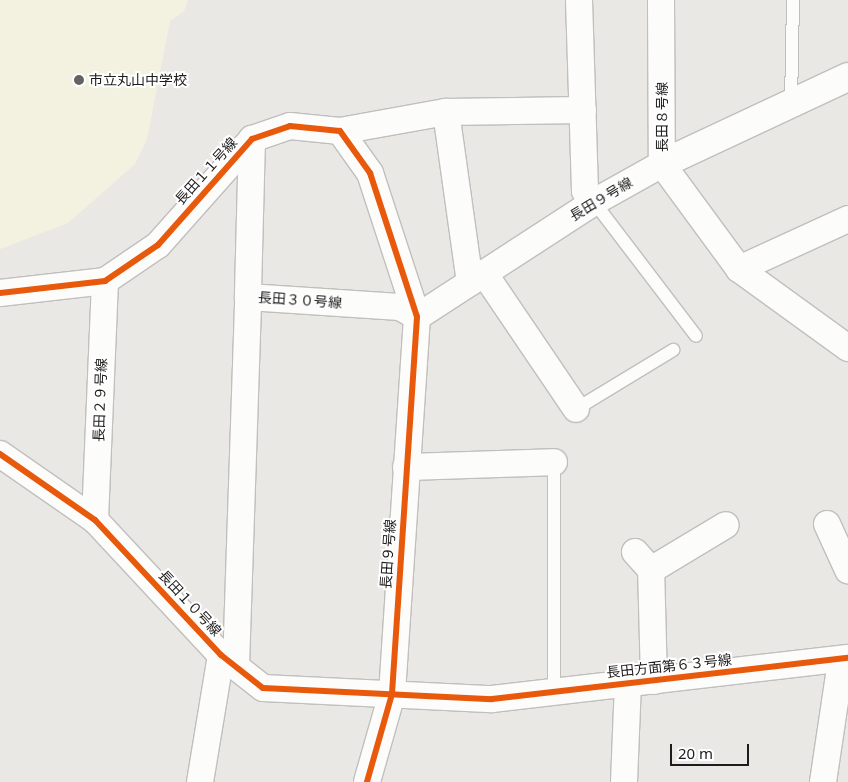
<!DOCTYPE html>
<html>
<head>
<meta charset="utf-8">
<style>
	body { margin:0 }
	#map { position:relative; width:848px; height:782px; overflow:hidden; background:#eae8e5; font-family:"Noto Sans","Noto Sans JP",sans-serif }
	div>[style] { position:absolute }
	.education>* { inset:0; background:#f3f2e1 }
	.roads { filter:drop-shadow(1px 0 #c0bfbd) drop-shadow(-1px 0 #c0bfbd) drop-shadow(0 1px #c0bfbd) drop-shadow(0 -1px #c0bfbd) }
	.service>* { height:12px; margin:-6px; padding:0 6px; transform-origin:6px; border-radius:6px; background:#fcfcfb }
	.minor>* { height:26px; margin:-13px; padding:0 13px; transform-origin:13px; border-radius:13px; background:#fcfcfb }
	.tertiary>* { height:28px; margin:-14px; padding:0 14px; transform-origin:14px; border-radius:14px; background:#fcfcfb }
	.cycleway>* { height:6px; margin:-3px; padding:0 3px; transform-origin:3px; border-radius:3px; background:#e8590c }
	.dots>* { width:14px; height:14px; translate:-50% -50%; box-sizing:border-box; border:2px solid #fff; border-radius:50% }
	span { translate:-50% -50%; white-space:nowrap; text-align:center; line-height:1.15; -webkit-text-stroke:4px #fff; paint-order:stroke }
	.poi-label { font-size:14px; color:#1c1c1c }
	.left { translate:0 -50%; text-align:left }
	.street-label { font-size:14px; color:#1c1c1c }
	.scale { position:absolute; left:670px; top:744px; width:79px; height:22px; box-sizing:border-box; border:2px solid #1c1c1c; border-top:0; padding-left:6px; font-size:15px; line-height:18px; white-space:nowrap; color:#1c1c1c; -webkit-text-stroke:4px #fff; paint-order:stroke }
</style>
</head>
<body>
<div id="map">
	<div class="education">
		<i style="clip-path:polygon(0 0,188px 0,184px 11px,170px 21px,147px 139px,135px 164px,68px 223px,0 249px)"></i>
	</div>
	<div class="roads">
		<div class="service">
			<i style="left:791px;top:104px;width:104px;rotate:-88.9deg"></i>
			<i style="left:594px;top:202px;width:168px;rotate:52.7deg"></i>
			<i style="left:576px;top:409px;width:114px;rotate:-31.3deg"></i>
			<i style="left:554px;top:692px;width:230px;rotate:-90deg"></i>
		</div>
		<div class="minor">
			<i style="left:579px;top:0;width:191px;rotate:88.2deg"></i>
			<i style="left:585px;top:191px;width:14px;rotate:51deg"></i>
			<i style="left:661px;top:0;width:164px;rotate:89.7deg"></i>
			<i style="left:662px;top:164px;width:130px;rotate:53.7deg"></i>
			<i style="left:739px;top:269px;width:135px;rotate:35.9deg"></i>
			<i style="left:446px;top:112px;width:172px;rotate:82deg"></i>
			<i style="left:340px;top:131px;width:108px;rotate:-10.2deg"></i>
			<i style="left:446px;top:112px;width:137px;rotate:-0.8deg"></i>
			<i style="left:252px;top:139px;width:158px;rotate:91.5deg"></i>
			<i style="left:248px;top:297px;width:152px;rotate:3.8deg"></i>
			<i style="left:400px;top:307px;width:20px;rotate:30deg"></i>
			<i style="left:739px;top:269px;width:120px;rotate:-24.6deg"></i>
			<i style="left:484px;top:273px;width:164px;rotate:55.9deg"></i>
			<i style="left:0;top:293px;width:106px;rotate:-6.5deg"></i>
			<i style="left:105px;top:281px;width:64px;rotate:-34.2deg"></i>
			<i style="left:158px;top:245px;width:142px;rotate:-48.4deg"></i>
			<i style="left:252px;top:139px;width:40px;rotate:-18.9deg"></i>
			<i style="left:290px;top:126px;width:50px;rotate:5.7deg"></i>
			<i style="left:340px;top:131px;width:52px;rotate:54.5deg"></i>
			<i style="left:370px;top:173px;width:151px;rotate:71.9deg"></i>
			<i style="left:417px;top:317px;width:378px;rotate:93.8deg"></i>
			<i style="left:392px;top:694px;width:91px;rotate:105.9deg"></i>
			<i style="left:417px;top:317px;width:211px;rotate:-33deg"></i>
			<i style="left:594px;top:202px;width:78px;rotate:-29.2deg"></i>
			<i style="left:0;top:454px;width:116px;rotate:34.8deg"></i>
			<i style="left:95px;top:520px;width:185px;rotate:47deg"></i>
			<i style="left:221px;top:655px;width:53px;rotate:38.2deg"></i>
			<i style="left:263px;top:688px;width:229px;rotate:2.8deg"></i>
			<i style="left:492px;top:699px;width:358px;rotate:-6.6deg"></i>
			<i style="left:406px;top:467px;width:148px;rotate:-1.9deg"></i>
			<i style="left:95px;top:520px;width:239px;rotate:-87.6deg"></i>
			<i style="left:827px;top:524px;width:51px;rotate:65.5deg"></i>
			<i style="left:635px;top:552px;width:24px;rotate:48deg"></i>
			<i style="left:236px;top:666px;width:369px;rotate:-88.1deg"></i>
			<i style="left:654px;top:681px;width:111px;rotate:-91.5deg"></i>
			<i style="left:651px;top:570px;width:87px;rotate:-31deg"></i>
			<i style="left:200px;top:782px;width:129px;rotate:-80.6deg"></i>
			<i style="left:624px;top:782px;width:100px;rotate:-87.7deg"></i>
			<i style="left:823px;top:782px;width:121px;rotate:-81.5deg"></i>
		</div>
		<div class="tertiary">
			<i style="left:662px;top:164px;width:205px;rotate:-25.1deg"></i>
		</div>
	</div>
	<div class="cycleway">
		<i style="left:0;top:293px;width:106px;rotate:-6.5deg"></i>
		<i style="left:105px;top:281px;width:64px;rotate:-34.2deg"></i>
		<i style="left:158px;top:245px;width:142px;rotate:-48.4deg"></i>
		<i style="left:252px;top:139px;width:40px;rotate:-18.9deg"></i>
		<i style="left:290px;top:126px;width:50px;rotate:5.7deg"></i>
		<i style="left:340px;top:131px;width:52px;rotate:54.5deg"></i>
		<i style="left:370px;top:173px;width:151px;rotate:71.9deg"></i>
		<i style="left:417px;top:317px;width:378px;rotate:93.8deg"></i>
		<i style="left:392px;top:694px;width:91px;rotate:105.9deg"></i>
		<i style="left:0;top:454px;width:116px;rotate:34.8deg"></i>
		<i style="left:95px;top:520px;width:185px;rotate:47deg"></i>
		<i style="left:221px;top:655px;width:53px;rotate:38.2deg"></i>
		<i style="left:263px;top:688px;width:229px;rotate:2.8deg"></i>
		<i style="left:492px;top:699px;width:358px;rotate:-6.6deg"></i>
	</div>
	<div class="dots">
		<i style="left:79px;top:80px;background:#646362"></i>
	</div>
	<div class="poi-label">
		<span class="left" style="left:89px;top:80px">市立丸山中学校</span>
	</div>
	<div class="street-label">
		<span style="left:662px;top:117px;rotate:-90deg">長田８号線</span>
		<span style="left:206px;top:171px;rotate:-48deg">長田１１号線</span>
		<span style="left:601px;top:199px;rotate:-31deg">長田９号線</span>
		<span style="left:300px;top:300px;rotate:4deg">長田３０号線</span>
		<span style="left:100px;top:400px;rotate:-88deg">長田２９号線</span>
		<span style="left:388px;top:554px;rotate:-86deg">長田９号線</span>
		<span style="left:190px;top:603px;rotate:47deg">長田１０号線</span>
		<span style="left:669px;top:666px;rotate:-6deg">長田方面第６３号線</span>
	</div>
	<div class="scale">20 m</div>
</div>
</body>
</html>
